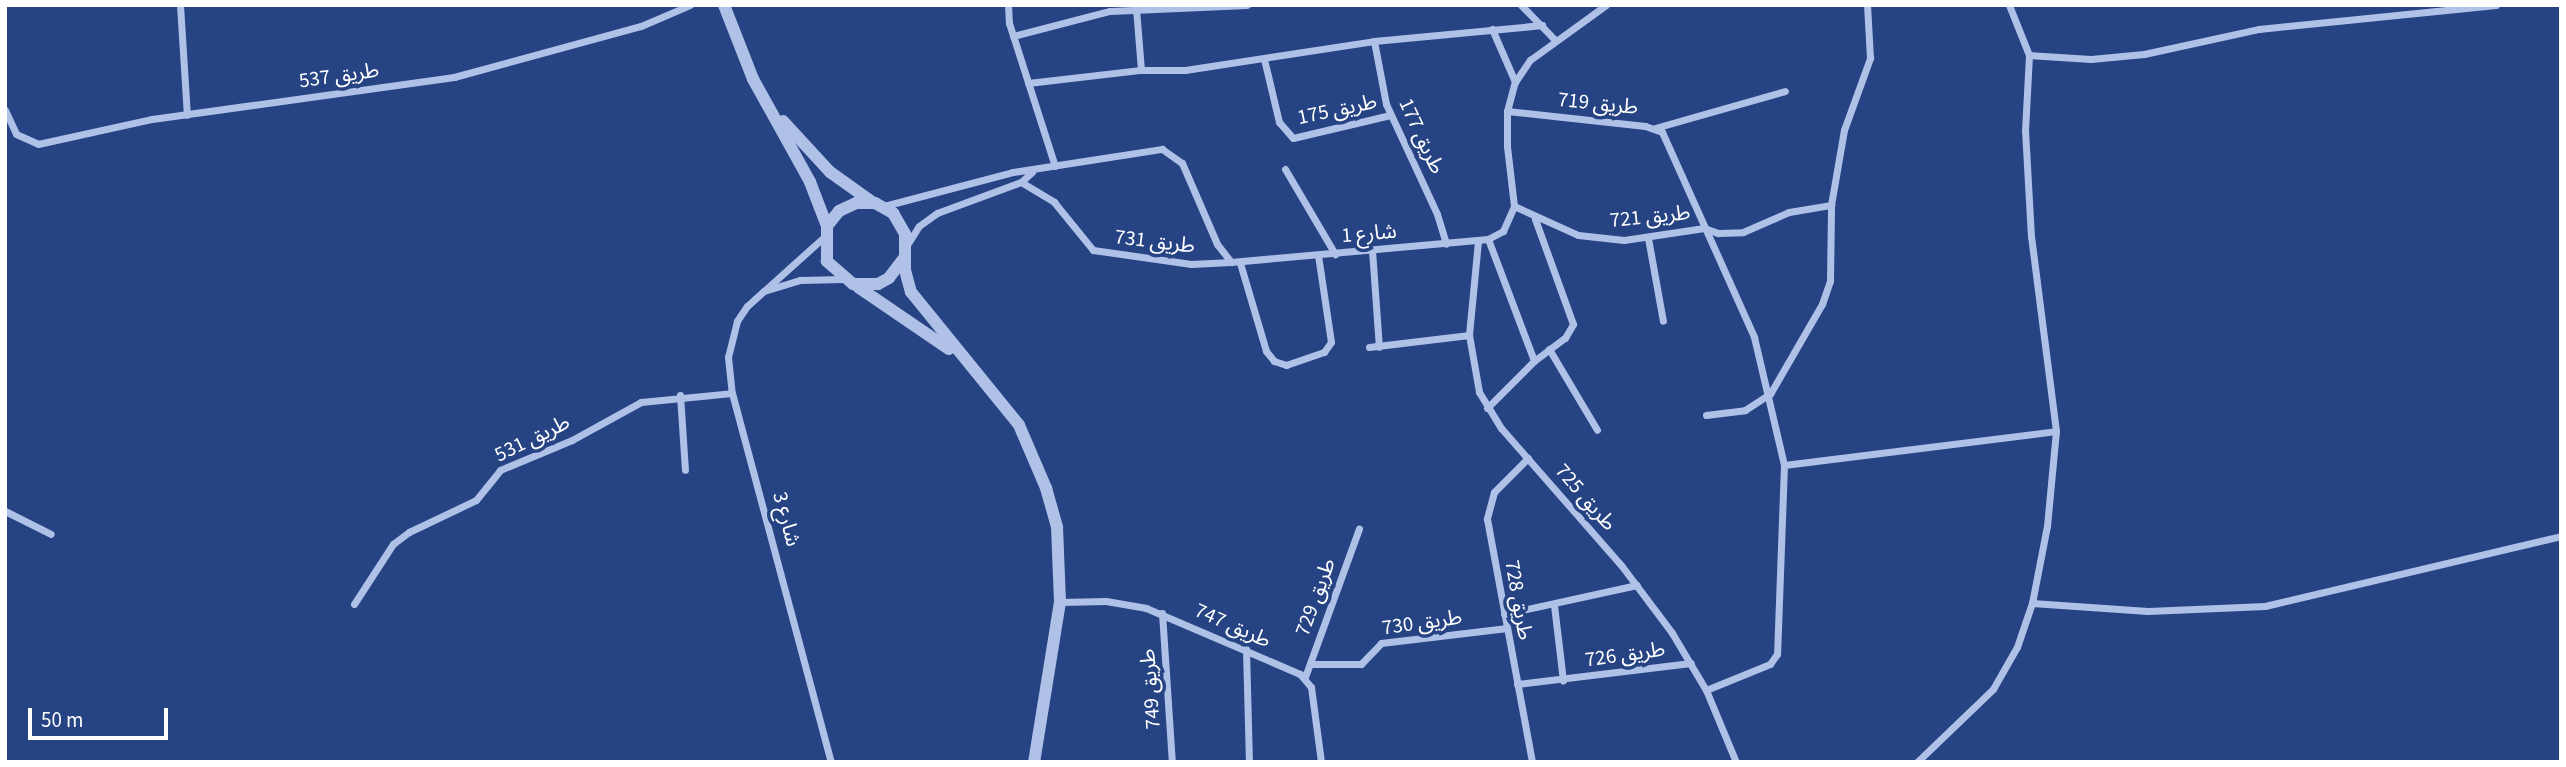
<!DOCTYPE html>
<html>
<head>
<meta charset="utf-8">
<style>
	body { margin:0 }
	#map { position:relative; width:2566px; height:767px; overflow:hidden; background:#264383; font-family:"Source Sans 3","Noto Sans Arabic",sans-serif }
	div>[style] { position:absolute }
	.minor>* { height:7px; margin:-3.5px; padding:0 3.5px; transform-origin:3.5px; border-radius:3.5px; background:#afc1e7 }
	.tertiary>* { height:12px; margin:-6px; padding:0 6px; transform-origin:6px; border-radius:6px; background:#afc1e7 }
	span { translate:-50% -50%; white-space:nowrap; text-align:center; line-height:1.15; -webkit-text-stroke:7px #264383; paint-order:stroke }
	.street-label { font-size:21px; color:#fff }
	.frame { position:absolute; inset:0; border:7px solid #fff; pointer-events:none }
	.scale { position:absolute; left:28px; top:708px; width:140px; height:32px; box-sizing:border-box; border:4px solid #fff; border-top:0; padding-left:9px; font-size:21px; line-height:24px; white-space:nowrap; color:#fff; -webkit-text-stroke:5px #264383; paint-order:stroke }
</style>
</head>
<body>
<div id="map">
	<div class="minor">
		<i style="left:180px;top:5px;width:110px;rotate:86.4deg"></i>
		<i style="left:1008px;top:5px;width:18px;rotate:87deg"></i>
		<i style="left:1009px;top:23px;width:150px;rotate:72.2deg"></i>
		<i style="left:1521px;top:5px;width:49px;rotate:45.8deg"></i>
		<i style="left:2009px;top:5px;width:54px;rotate:68.2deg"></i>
		<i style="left:2029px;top:55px;width:62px;rotate:3.7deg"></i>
		<i style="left:2091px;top:59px;width:53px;rotate:-5.4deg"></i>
		<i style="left:2144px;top:54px;width:118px;rotate:-12.3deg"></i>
		<i style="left:2259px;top:29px;width:238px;rotate:-5.8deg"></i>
		<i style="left:1136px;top:8px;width:62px;rotate:85.4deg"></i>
		<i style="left:1492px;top:29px;width:58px;rotate:66.5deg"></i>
		<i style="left:1013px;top:36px;width:100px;rotate:-14.5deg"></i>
		<i style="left:1110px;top:11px;width:137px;rotate:-2.5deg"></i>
		<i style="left:1374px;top:41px;width:64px;rotate:79.2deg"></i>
		<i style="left:1386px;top:104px;width:121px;rotate:65.1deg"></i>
		<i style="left:1437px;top:214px;width:31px;rotate:73deg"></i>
		<i style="left:1264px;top:59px;width:65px;rotate:76.6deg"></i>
		<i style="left:1279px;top:122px;width:21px;rotate:49deg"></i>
		<i style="left:1293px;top:138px;width:100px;rotate:-13.3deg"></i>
		<i style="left:1028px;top:83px;width:114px;rotate:-6.6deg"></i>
		<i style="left:1141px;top:70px;width:44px"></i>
		<i style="left:1185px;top:70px;width:191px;rotate:-8.7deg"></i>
		<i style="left:1374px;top:41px;width:169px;rotate:-5.4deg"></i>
		<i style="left:5px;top:110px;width:26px;rotate:65deg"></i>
		<i style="left:16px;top:134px;width:24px;rotate:24deg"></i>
		<i style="left:38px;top:144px;width:117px;rotate:-12.4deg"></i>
		<i style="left:152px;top:119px;width:305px;rotate:-7.9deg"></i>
		<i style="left:454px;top:77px;width:194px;rotate:-15.3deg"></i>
		<i style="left:641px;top:26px;width:53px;rotate:-23.2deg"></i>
		<i style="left:1507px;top:111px;width:139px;rotate:6.2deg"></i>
		<i style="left:1645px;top:126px;width:18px;rotate:19deg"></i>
		<i style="left:1662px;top:132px;width:225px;rotate:65.8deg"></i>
		<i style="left:1754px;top:337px;width:131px;rotate:76.8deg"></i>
		<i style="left:1784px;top:465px;width:189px;rotate:92.1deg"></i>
		<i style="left:1777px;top:654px;width:12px;rotate:125deg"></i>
		<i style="left:1770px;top:664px;width:69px;rotate:157.9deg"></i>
		<i style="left:1655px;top:128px;width:135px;rotate:-15.9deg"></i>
		<i style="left:1285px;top:169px;width:99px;rotate:59.5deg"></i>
		<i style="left:1021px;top:182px;width:39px;rotate:31deg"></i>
		<i style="left:1054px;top:202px;width:62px;rotate:50.9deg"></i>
		<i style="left:1093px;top:250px;width:99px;rotate:8.1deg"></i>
		<i style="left:1191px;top:264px;width:40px;rotate:-2.9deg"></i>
		<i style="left:884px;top:206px;width:133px;rotate:-14.8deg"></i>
		<i style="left:1013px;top:172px;width:151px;rotate:-8.8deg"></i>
		<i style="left:1162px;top:149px;width:24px;rotate:35deg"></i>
		<i style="left:1182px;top:163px;width:88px;rotate:66.6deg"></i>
		<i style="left:1217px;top:244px;width:23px;rotate:52deg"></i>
		<i style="left:1231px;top:262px;width:258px;rotate:-5.1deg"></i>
		<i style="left:1488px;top:239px;width:17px;rotate:-28deg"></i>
		<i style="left:1503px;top:231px;width:27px;rotate:-66deg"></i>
		<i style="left:1514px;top:206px;width:60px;rotate:-96.7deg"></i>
		<i style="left:1507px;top:146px;width:35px;rotate:-90deg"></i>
		<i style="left:1507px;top:111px;width:30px;rotate:-75deg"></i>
		<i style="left:1515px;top:82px;width:27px;rotate:-56deg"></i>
		<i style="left:1530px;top:60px;width:94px;rotate:-35.9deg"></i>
		<i style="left:1514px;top:206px;width:70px;rotate:24.4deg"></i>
		<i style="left:1578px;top:235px;width:46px;rotate:6.2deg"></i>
		<i style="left:1624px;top:240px;width:81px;rotate:-8.5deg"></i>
		<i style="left:1704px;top:228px;width:15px;rotate:20deg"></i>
		<i style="left:1718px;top:233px;width:25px;rotate:-2deg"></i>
		<i style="left:1743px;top:232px;width:50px;rotate:-23.5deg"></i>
		<i style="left:1789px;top:212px;width:43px;rotate:-9.5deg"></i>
		<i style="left:824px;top:237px;width:103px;rotate:138.1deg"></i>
		<i style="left:747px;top:306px;width:18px;rotate:124deg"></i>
		<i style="left:737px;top:321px;width:37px;rotate:104deg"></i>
		<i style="left:728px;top:357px;width:36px;rotate:84deg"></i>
		<i style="left:732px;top:393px;width:382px;rotate:75deg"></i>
		<i style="left:1648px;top:238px;width:84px;rotate:79.8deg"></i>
		<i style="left:1488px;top:239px;width:130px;rotate:69.3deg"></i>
		<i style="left:1478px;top:241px;width:94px;rotate:95.5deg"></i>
		<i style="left:1469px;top:335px;width:58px;rotate:80deg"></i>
		<i style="left:1479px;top:392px;width:42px;rotate:58.6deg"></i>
		<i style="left:1501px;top:428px;width:182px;rotate:48.8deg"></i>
		<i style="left:1621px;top:565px;width:85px;rotate:53.1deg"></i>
		<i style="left:1672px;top:633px;width:66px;rotate:59.2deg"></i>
		<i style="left:1706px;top:690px;width:78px;rotate:67.4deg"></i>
		<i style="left:907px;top:245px;width:22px;rotate:-58deg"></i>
		<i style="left:919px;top:226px;width:22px;rotate:-36deg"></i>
		<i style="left:937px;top:213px;width:90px;rotate:-20.3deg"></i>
		<i style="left:1021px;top:182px;width:15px;rotate:-42deg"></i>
		<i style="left:1372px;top:250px;width:97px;rotate:85.9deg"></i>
		<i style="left:1240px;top:263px;width:92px;rotate:73.5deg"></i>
		<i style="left:1266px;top:351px;width:13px;rotate:51deg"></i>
		<i style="left:1274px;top:361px;width:13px;rotate:18deg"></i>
		<i style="left:1286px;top:365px;width:40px;rotate:-18.9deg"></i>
		<i style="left:1324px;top:352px;width:12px;rotate:-55deg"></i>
		<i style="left:1331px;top:342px;width:88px;rotate:-98.5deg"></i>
		<i style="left:764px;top:291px;width:38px;rotate:-17deg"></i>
		<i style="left:800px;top:280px;width:43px;rotate:-1.3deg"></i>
		<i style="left:1369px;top:347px;width:101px;rotate:-6.8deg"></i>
		<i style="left:1549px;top:349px;width:94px;rotate:59.3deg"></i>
		<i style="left:680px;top:395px;width:75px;rotate:86.2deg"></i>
		<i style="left:1487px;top:408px;width:66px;rotate:-45deg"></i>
		<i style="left:1534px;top:361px;width:39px;rotate:-37deg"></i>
		<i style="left:1565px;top:338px;width:16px;rotate:-60deg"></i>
		<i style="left:1573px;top:324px;width:112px;rotate:-109.9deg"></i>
		<i style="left:1706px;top:415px;width:39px;rotate:-7deg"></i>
		<i style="left:1745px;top:410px;width:30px;rotate:-33deg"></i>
		<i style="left:1770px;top:394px;width:104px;rotate:-60deg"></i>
		<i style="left:1822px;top:304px;width:24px;rotate:-71deg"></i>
		<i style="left:1830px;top:281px;width:76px;rotate:-89.2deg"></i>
		<i style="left:1831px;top:205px;width:76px;rotate:-80.2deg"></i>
		<i style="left:1844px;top:130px;width:77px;rotate:-70.1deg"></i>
		<i style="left:1870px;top:58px;width:53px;rotate:-93.2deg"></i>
		<i style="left:1528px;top:458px;width:48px;rotate:135deg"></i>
		<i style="left:1494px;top:492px;width:28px;rotate:105deg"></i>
		<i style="left:1487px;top:519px;width:247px;rotate:79.5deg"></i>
		<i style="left:1784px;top:465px;width:274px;rotate:-7.1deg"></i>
		<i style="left:5px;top:511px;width:51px;rotate:26.6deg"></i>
		<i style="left:1060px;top:602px;width:46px;rotate:-1.2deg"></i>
		<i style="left:1106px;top:601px;width:41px;rotate:9.9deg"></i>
		<i style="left:1146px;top:608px;width:168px;rotate:23.2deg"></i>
		<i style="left:1300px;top:674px;width:17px;rotate:50deg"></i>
		<i style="left:1311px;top:687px;width:76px;rotate:82.4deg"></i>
		<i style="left:2032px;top:603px;width:116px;rotate:3.9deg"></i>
		<i style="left:2148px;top:611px;width:117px;rotate:-2.4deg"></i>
		<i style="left:2265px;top:606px;width:304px;rotate:-13.3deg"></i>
		<i style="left:354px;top:604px;width:72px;rotate:-57deg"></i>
		<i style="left:393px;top:544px;width:20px;rotate:-37deg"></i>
		<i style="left:409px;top:532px;width:74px;rotate:-25.5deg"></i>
		<i style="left:476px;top:500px;width:38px;rotate:-51deg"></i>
		<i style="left:500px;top:470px;width:78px;rotate:-22.6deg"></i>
		<i style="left:572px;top:440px;width:79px;rotate:-28.8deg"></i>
		<i style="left:641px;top:402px;width:91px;rotate:-5.6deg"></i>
		<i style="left:1554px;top:605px;width:76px;rotate:83.2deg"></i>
		<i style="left:1162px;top:613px;width:149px;rotate:86.2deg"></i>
		<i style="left:1504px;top:614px;width:136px;rotate:-12.3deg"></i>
		<i style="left:1246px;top:649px;width:113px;rotate:88.5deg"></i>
		<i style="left:1310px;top:664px;width:51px"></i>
		<i style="left:1361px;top:664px;width:29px;rotate:-46deg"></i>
		<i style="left:1381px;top:643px;width:127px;rotate:-6.8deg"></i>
		<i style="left:1305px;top:677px;width:158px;rotate:-70deg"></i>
		<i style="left:1517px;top:684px;width:175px;rotate:-6.9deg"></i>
		<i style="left:1917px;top:762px;width:105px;rotate:-43.8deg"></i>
		<i style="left:1993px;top:689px;width:48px;rotate:-60.3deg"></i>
		<i style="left:2017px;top:647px;width:46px;rotate:-71.2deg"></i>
		<i style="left:2032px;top:603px;width:78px;rotate:-79deg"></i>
		<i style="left:2047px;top:526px;width:95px;rotate:-84.6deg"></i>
		<i style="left:2056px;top:431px;width:196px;rotate:-97.3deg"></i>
		<i style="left:2031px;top:237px;width:106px;rotate:-93.2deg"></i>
		<i style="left:2025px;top:131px;width:76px;rotate:-87deg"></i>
	</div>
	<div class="tertiary">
		<i style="left:724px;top:5px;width:79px;rotate:68.6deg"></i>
		<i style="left:753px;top:79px;width:118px;rotate:61deg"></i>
		<i style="left:810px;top:182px;width:47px;rotate:68.9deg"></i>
		<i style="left:783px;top:121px;width:69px;rotate:47.3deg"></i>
		<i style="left:830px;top:172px;width:52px;rotate:35.5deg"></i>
		<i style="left:904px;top:258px;width:25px;rotate:127deg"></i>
		<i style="left:889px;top:278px;width:13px;rotate:151deg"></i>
		<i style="left:878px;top:284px;width:25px;rotate:180deg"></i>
		<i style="left:853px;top:284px;width:35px;rotate:-139deg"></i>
		<i style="left:827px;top:261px;width:35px;rotate:-90deg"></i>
		<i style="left:827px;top:226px;width:19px;rotate:-51deg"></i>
		<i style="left:839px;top:211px;width:19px;rotate:-25deg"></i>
		<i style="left:856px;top:203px;width:19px"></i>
		<i style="left:875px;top:203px;width:21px;rotate:29deg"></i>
		<i style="left:893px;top:213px;width:24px;rotate:60deg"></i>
		<i style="left:905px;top:234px;width:36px;rotate:90deg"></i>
		<i style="left:905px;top:270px;width:23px;rotate:75deg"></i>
		<i style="left:911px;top:292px;width:171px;rotate:50.9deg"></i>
		<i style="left:1019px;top:425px;width:69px;rotate:66.8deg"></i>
		<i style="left:1046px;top:488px;width:41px;rotate:74.2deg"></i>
		<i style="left:1057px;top:527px;width:75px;rotate:87.7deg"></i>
		<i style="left:1060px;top:602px;width:162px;rotate:99.2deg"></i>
		<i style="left:858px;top:287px;width:110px;rotate:34.3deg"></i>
	</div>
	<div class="street-label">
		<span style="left:339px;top:75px;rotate:-8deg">طريق 537</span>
		<span style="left:1598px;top:103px;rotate:6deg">طريق 719</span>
		<span style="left:1337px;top:109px;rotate:-12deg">طريق 175</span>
		<span style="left:1422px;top:136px;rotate:65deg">طريق 177</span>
		<span style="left:1650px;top:216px;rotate:-6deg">طريق 721</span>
		<span style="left:1369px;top:233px;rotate:-5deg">شارع 1</span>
		<span style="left:1155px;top:241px;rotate:7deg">طريق 731</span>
		<span style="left:532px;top:438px;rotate:-26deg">طريق 531</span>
		<span style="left:1586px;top:497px;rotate:49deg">طريق 725</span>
		<span style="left:787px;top:519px;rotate:75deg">شارع 3</span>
		<span style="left:1315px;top:597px;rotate:-70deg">طريق 729</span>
		<span style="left:1519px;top:600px;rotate:80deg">طريق 728</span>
		<span style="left:1422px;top:622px;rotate:-8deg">طريق 730</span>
		<span style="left:1233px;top:625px;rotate:24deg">طريق 747</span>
		<span style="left:1625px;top:654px;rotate:-8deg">طريق 726</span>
		<span style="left:1150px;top:689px;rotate:-94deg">طريق 749</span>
	</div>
	<div class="frame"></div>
	<div class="scale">50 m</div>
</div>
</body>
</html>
